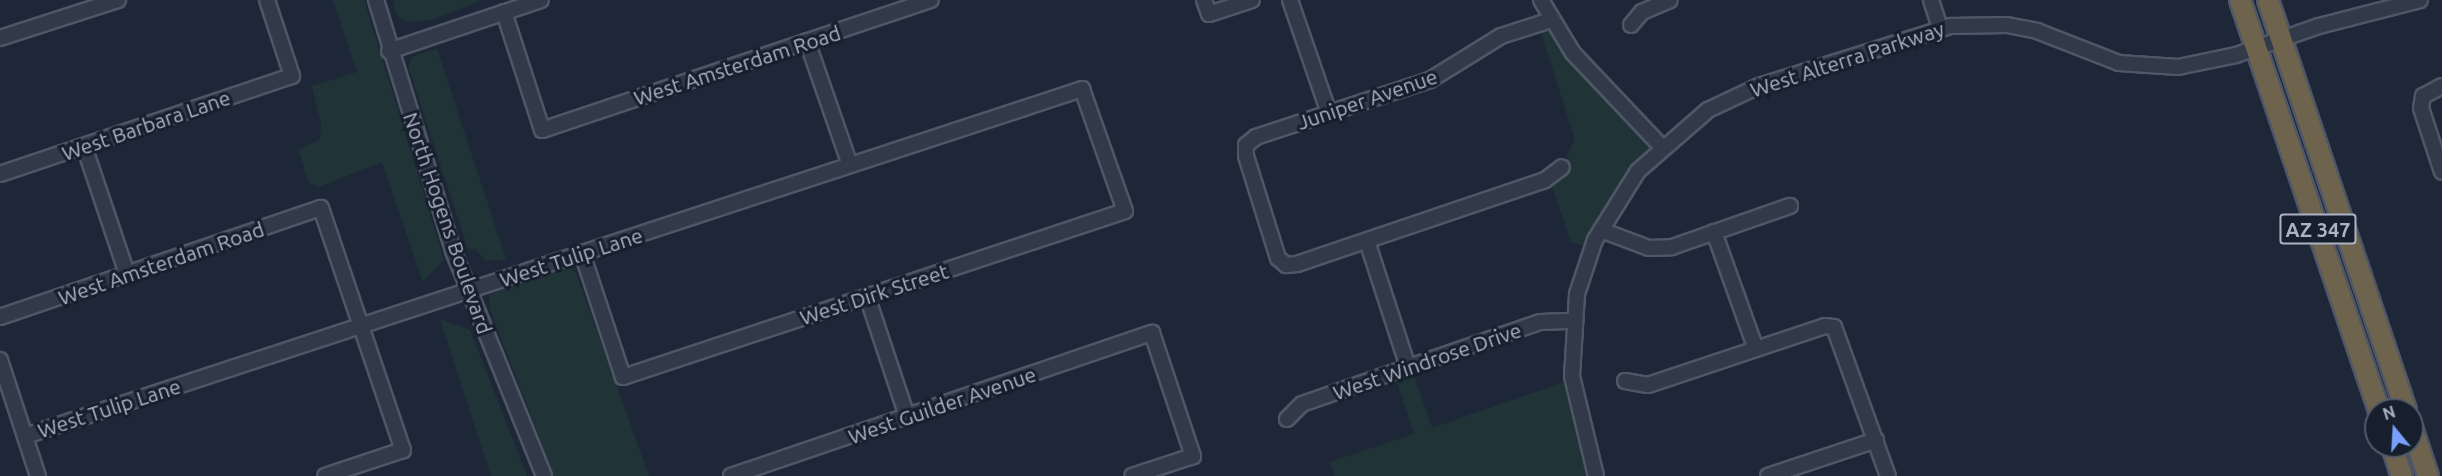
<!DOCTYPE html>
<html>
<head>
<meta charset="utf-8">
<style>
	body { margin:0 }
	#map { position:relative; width:2442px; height:476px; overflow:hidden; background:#1e2737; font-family:Ubuntu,sans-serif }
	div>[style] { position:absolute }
	.green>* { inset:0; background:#203438 }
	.roads { filter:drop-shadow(2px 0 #4f5666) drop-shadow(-2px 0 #4f5666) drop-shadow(0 2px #4f5666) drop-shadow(0 -2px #4f5666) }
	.minor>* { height:14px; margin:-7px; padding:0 7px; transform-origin:7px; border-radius:7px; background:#323948 }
	.highway>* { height:20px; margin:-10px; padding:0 10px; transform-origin:10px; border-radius:10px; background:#6e644e }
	span { translate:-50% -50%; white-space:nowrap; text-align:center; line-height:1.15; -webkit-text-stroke:6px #171e2c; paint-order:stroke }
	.shield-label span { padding:2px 4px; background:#171e2c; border:2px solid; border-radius:4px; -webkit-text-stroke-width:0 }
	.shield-label { font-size:20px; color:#abb3c5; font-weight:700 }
	.street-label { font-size:21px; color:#abb3c5 }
	.north { position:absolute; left:2364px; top:398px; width:60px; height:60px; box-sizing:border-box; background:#171e2c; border:2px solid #525a69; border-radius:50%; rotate:342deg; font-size:16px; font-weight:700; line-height:24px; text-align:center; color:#abb3c5 }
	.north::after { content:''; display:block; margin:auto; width:21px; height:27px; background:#78a1fd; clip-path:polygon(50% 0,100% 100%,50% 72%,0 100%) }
</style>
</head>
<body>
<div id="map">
	<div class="green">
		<i style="clip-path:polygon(333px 0,364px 0,444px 260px,423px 282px,382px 162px,319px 187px,308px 182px,299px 150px,320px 139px,321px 124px,312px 86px,357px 72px)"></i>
		<i style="clip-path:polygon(393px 0,482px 0,431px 20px,406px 22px,396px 14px)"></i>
		<i style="clip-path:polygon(1551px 20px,1662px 147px,1593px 248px,1571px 242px,1549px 177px,1562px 166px,1575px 139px,1538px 24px)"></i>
		<i style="clip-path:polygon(437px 49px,506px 259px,486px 261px,475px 249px,468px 249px,408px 66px,413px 56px)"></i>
		<i style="clip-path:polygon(568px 264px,576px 273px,649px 476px,554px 476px,490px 309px,489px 295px)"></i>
		<i style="clip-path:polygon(440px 319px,470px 330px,527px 476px,491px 476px)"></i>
		<i style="clip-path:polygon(1411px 366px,1432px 428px,1573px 379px,1596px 476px,1334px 476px,1330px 462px,1414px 434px,1394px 372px)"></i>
	</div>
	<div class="roads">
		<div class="minor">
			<i style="left:376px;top:0;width:265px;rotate:72.9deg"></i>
			<i style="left:454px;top:253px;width:240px;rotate:68deg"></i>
			<i style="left:1204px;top:0;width:15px;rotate:70deg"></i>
			<i style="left:1209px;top:14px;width:45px;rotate:-18deg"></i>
			<i style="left:1290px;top:0;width:120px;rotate:71deg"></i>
			<i style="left:1541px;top:0;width:62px;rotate:58.9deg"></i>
			<i style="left:1573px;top:53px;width:129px;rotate:46.6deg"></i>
			<i style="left:1931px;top:0;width:29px;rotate:72deg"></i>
			<i style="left:504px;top:12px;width:124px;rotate:72.1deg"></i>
			<i style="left:542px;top:130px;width:410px;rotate:-18.5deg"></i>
			<i style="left:1551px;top:20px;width:52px;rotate:162.3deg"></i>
			<i style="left:1501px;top:36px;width:84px;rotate:148.2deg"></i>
			<i style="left:1430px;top:80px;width:183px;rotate:161.9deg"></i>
			<i style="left:1256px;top:137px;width:13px;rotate:141deg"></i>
			<i style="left:1246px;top:145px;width:11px;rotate:90deg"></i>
			<i style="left:1246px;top:156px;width:107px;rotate:72.6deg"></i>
			<i style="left:1278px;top:258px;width:11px;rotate:41deg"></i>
			<i style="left:1286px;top:265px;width:11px;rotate:-5deg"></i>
			<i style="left:1297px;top:264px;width:262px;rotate:-18.7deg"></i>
			<i style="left:1545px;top:180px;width:21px;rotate:-37deg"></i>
			<i style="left:1631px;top:25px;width:17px;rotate:-50deg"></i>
			<i style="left:1642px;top:12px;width:30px;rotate:-23deg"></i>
			<i style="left:0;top:38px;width:124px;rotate:-17.9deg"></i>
			<i style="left:807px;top:41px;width:131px;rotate:70.9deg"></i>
			<i style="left:389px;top:51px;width:160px;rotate:-18.5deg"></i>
			<i style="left:2442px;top:86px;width:21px;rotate:152deg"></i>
			<i style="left:2423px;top:96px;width:12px;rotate:99deg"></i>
			<i style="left:2421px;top:108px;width:67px;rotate:71.8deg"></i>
			<i style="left:84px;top:146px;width:135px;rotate:71.4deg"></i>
			<i style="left:0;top:174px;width:308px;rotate:-18.6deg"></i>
			<i style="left:292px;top:76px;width:80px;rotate:-108.2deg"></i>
			<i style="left:1601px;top:230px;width:51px;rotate:20.6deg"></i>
			<i style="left:1649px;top:248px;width:23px;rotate:-2deg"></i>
			<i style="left:1672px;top:247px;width:125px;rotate:-19.2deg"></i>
			<i style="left:1714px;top:232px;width:124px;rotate:70.3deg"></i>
			<i style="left:1367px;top:241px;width:133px;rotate:72deg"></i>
			<i style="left:867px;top:296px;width:126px;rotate:71.6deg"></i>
			<i style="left:0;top:317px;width:339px;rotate:-18.8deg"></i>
			<i style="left:321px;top:208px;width:256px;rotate:71.3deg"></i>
			<i style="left:403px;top:450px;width:82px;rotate:161.6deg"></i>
			<i style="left:0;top:360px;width:122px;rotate:71.9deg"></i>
			<i style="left:1625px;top:381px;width:23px;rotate:10deg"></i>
			<i style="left:1648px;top:385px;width:187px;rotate:-18.4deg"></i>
			<i style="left:1825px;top:326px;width:9px;rotate:6deg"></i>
			<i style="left:1834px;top:327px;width:158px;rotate:70.1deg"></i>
			<i style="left:1287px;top:419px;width:21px;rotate:-45deg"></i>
			<i style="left:1302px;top:404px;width:97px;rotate:-19.2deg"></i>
			<i style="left:1394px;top:372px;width:154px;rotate:-18.9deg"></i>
			<i style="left:1540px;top:322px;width:33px;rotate:-2deg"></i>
			<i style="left:25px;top:436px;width:1113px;rotate:-18.17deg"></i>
			<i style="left:1082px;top:89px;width:129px;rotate:70.6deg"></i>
			<i style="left:1125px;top:211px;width:529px;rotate:161.7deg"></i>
			<i style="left:623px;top:377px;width:131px;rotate:-108.3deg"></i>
			<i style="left:731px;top:476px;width:445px;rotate:-18.8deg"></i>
			<i style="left:1152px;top:333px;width:130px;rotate:71.6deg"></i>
			<i style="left:1193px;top:456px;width:64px;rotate:161.8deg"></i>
			<i style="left:1596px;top:476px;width:103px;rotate:-103.5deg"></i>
			<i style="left:1572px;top:376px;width:82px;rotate:-86.5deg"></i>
			<i style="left:1577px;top:294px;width:57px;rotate:-71.6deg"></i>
			<i style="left:1595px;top:240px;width:81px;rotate:-58.1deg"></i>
			<i style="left:1638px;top:171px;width:93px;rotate:-41.1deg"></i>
			<i style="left:1708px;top:110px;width:56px;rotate:-25.2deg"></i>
			<i style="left:1759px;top:86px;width:201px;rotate:-17.4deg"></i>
			<i style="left:1951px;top:26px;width:56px;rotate:-1deg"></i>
			<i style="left:2007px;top:25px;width:31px;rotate:11deg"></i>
			<i style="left:2037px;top:31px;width:88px;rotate:21.3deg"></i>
			<i style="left:2119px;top:63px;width:59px;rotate:3.9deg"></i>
			<i style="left:2178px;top:67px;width:59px;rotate:-11.7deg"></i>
			<i style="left:2236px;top:55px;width:88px;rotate:-19.3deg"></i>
			<i style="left:2319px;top:26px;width:104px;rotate:-14.4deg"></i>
			<i style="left:1768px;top:476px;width:114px;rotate:-18.4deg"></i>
		</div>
		<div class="highway">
			<i style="left:2240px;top:0;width:433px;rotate:71.3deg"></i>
			<i style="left:2268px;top:0;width:433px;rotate:71.4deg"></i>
			<i style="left:2412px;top:428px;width:51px;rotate:71.6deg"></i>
			<i style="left:2392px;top:446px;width:32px;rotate:72deg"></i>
		</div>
	</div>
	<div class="shield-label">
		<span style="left:2318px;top:229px">AZ 347</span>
	</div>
	<div class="street-label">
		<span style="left:1847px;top:59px;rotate:-18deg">West Alterra Parkway</span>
		<span style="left:737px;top:65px;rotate:-18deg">West Amsterdam Road</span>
		<span style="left:1367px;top:99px;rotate:-19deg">Juniper Avenue</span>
		<span style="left:146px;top:125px;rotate:-19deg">West Barbara Lane</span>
		<span style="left:448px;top:223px;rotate:71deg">North Hogens Boulevard</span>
		<span style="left:571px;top:257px;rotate:-18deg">West Tulip Lane</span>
		<span style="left:161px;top:263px;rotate:-19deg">West Amsterdam Road</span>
		<span style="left:874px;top:294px;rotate:-18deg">West Dirk Street</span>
		<span style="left:1427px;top:361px;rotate:-19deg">West Windrose Drive</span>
		<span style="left:942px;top:405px;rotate:-19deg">West Guilder Avenue</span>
		<span style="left:109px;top:408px;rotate:-18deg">West Tulip Lane</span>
	</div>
	<div class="north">N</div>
</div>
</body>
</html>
